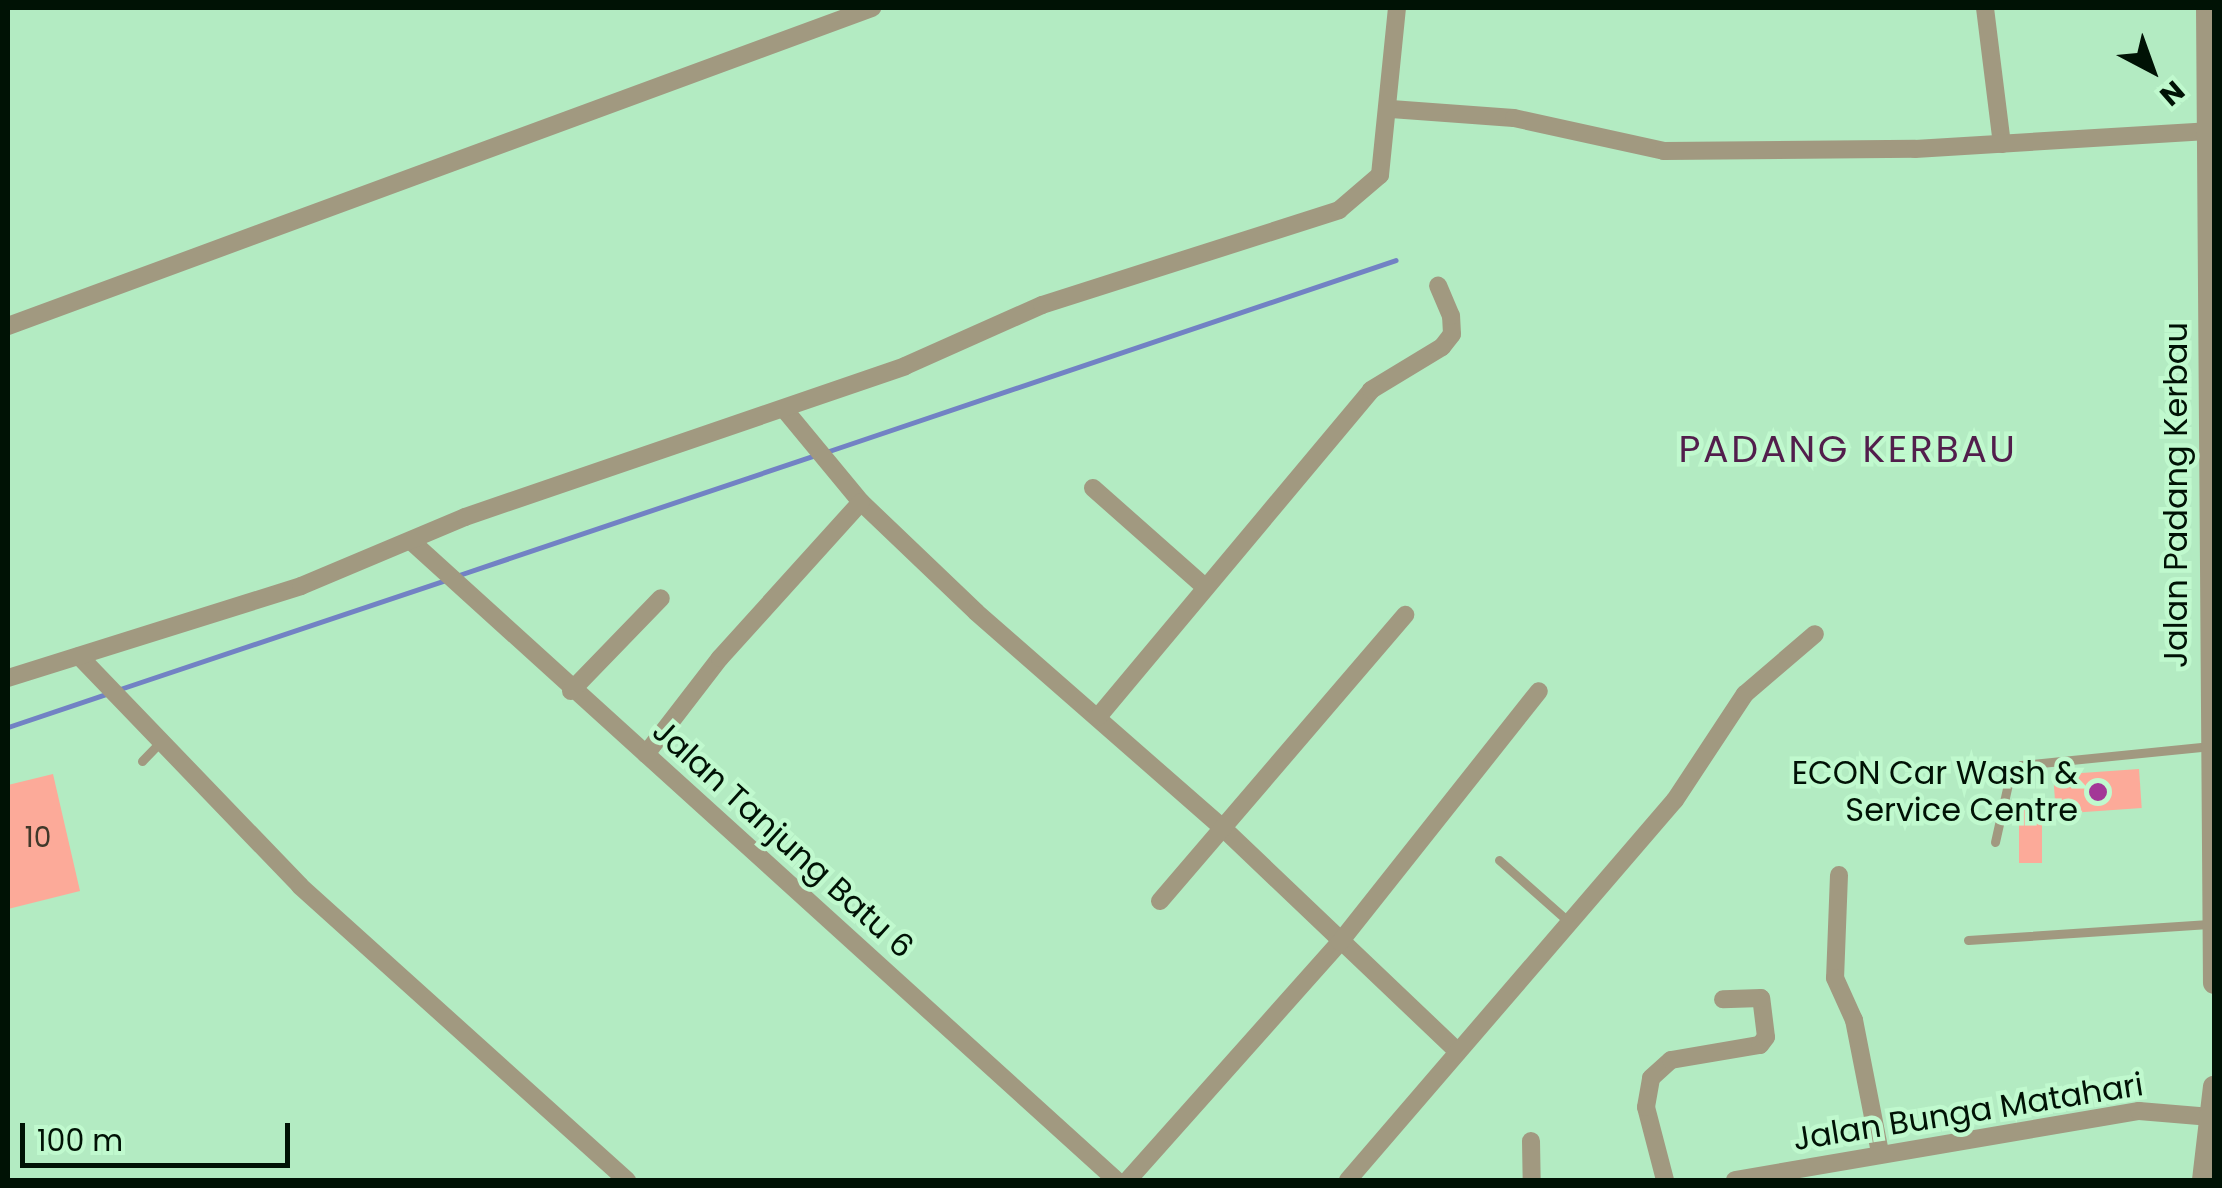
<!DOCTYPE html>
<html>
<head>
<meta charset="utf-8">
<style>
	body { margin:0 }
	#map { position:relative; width:2222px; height:1188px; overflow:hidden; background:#b3ebc2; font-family:Poppins,sans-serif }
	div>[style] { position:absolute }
	.stream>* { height:5px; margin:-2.5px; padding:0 2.5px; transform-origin:2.5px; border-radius:2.5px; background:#7282c4 }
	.building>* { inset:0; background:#fcaa99; transform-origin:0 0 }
	.service>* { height:9px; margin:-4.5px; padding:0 4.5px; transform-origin:4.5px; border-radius:4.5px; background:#a19980 }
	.minor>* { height:18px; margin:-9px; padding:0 9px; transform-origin:9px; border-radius:9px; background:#a19980 }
	.tertiary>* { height:22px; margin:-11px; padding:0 11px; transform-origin:11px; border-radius:11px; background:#a19980 }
	.dots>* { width:28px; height:28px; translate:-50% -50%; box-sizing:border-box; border:5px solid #c0f9ce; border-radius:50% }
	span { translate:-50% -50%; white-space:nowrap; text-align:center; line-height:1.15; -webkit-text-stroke:9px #c0f9ce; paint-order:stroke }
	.number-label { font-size:28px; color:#3f382a }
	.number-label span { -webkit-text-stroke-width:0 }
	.street-label { font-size:32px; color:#001205 }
	.poi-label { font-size:32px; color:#001205 }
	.right { translate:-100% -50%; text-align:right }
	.quarter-label { font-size:38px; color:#521e4c; letter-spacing:2.5px }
	.frame { position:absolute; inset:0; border:10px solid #001205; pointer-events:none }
	.north { position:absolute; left:2102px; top:20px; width:100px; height:100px; -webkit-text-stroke:8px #c0f9ce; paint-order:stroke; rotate:139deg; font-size:28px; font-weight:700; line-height:40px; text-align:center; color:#001205 }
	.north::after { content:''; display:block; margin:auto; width:35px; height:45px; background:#001205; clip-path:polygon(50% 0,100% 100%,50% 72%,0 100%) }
	.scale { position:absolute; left:20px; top:1123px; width:270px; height:45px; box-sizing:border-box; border:5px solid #001205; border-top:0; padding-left:12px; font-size:30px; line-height:35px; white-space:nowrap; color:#001205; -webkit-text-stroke:8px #c0f9ce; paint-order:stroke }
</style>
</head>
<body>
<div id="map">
	<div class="stream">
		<i style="left:826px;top:452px;width:601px;rotate:-18.62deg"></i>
		<i style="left:456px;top:576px;width:379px;rotate:-18.6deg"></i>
		<i style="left:120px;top:689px;width:344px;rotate:-18.5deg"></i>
		<i style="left:8px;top:727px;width:107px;rotate:-18.6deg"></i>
	</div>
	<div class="building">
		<i style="left:2139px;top:769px;width:39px;height:86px;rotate:86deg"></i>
		<i style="clip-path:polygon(53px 774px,80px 891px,8px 909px,8px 785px)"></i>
		<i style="left:2019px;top:803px;width:23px;height:60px"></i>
	</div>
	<div class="service">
		<i style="left:142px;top:761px;width:28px;rotate:-46deg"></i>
		<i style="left:1995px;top:842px;width:69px;rotate:-77.4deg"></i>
		<i style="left:2010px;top:775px;width:15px;rotate:-42deg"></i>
		<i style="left:2021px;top:765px;width:191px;rotate:-5.7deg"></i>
		<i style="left:1499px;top:860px;width:94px;rotate:41.5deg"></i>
		<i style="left:1968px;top:940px;width:245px;rotate:-3.8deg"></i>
	</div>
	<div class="minor">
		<i style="left:1985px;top:8px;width:137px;rotate:82.9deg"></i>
		<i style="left:1391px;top:109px;width:123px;rotate:4.2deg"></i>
		<i style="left:1514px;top:118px;width:154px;rotate:12.4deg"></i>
		<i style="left:1664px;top:151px;width:251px;rotate:-0.5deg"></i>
		<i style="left:1915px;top:149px;width:293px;rotate:-3.5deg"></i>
		<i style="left:8px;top:326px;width:921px;rotate:-20.21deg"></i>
		<i style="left:784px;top:409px;width:121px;rotate:50.4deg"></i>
		<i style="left:861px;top:502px;width:159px;rotate:43.7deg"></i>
		<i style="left:976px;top:612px;width:330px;rotate:41.2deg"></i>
		<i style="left:1224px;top:829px;width:323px;rotate:43.6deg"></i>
		<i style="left:1093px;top:488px;width:149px;rotate:41.5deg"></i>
		<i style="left:411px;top:541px;width:951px;rotate:42.19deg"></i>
		<i style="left:79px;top:656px;width:319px;rotate:46.1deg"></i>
		<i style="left:300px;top:886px;width:440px;rotate:42deg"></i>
		<i style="left:8px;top:678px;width:307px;rotate:-17.4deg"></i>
		<i style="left:301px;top:586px;width:178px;rotate:-22.8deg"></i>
		<i style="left:465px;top:517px;width:465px;rotate:-18.9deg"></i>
		<i style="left:905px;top:366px;width:150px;rotate:-24deg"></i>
		<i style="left:1042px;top:305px;width:312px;rotate:-17.7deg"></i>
		<i style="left:1339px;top:210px;width:54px;rotate:-40.5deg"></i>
		<i style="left:1380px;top:175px;width:168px;rotate:-84.2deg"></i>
		<i style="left:571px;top:691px;width:129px;rotate:-45.9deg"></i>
		<i style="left:1098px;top:717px;width:426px;rotate:-50.1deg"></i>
		<i style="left:1371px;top:390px;width:83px;rotate:-31.2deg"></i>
		<i style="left:1442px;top:347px;width:16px;rotate:-52deg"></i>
		<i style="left:1452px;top:334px;width:18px;rotate:-93deg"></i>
		<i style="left:1451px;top:316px;width:33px;rotate:-113deg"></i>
		<i style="left:646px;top:754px;width:121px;rotate:-52.4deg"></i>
		<i style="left:720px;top:658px;width:210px;rotate:-47.9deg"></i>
		<i style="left:1839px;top:875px;width:103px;rotate:92.2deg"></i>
		<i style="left:1835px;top:978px;width:46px;rotate:65.7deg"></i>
		<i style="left:1854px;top:1020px;width:135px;rotate:78.9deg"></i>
		<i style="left:1160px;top:901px;width:377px;rotate:-49.4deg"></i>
		<i style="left:1531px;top:1141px;width:39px;rotate:89deg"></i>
		<i style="left:1128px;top:1180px;width:319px;rotate:-48.3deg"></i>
		<i style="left:1340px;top:942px;width:320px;rotate:-51.6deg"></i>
		<i style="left:1348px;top:1180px;width:501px;rotate:-49.29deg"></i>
		<i style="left:1675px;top:800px;width:127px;rotate:-56.6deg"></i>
		<i style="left:1745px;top:694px;width:92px;rotate:-40.6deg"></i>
		<i style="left:1665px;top:1180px;width:75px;rotate:-104.6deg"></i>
		<i style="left:1646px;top:1107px;width:29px;rotate:-80deg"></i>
		<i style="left:1651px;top:1078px;width:27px;rotate:-42deg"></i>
		<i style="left:1671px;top:1060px;width:90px;rotate:-9.6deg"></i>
		<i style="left:1760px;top:1045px;width:10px;rotate:-53deg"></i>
		<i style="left:1766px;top:1037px;width:39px;rotate:-97deg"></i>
		<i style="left:1761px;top:998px;width:38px;rotate:178deg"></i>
		<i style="left:1735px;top:1180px;width:410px;rotate:-9.7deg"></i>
		<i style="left:2139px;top:1111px;width:72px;rotate:4.8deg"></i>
	</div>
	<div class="tertiary">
		<i style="left:2207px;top:8px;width:975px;rotate:89.59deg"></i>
		<i style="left:2203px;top:1180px;width:94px;rotate:-83.3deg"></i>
	</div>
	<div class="dots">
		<i style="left:2098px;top:792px;background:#a33797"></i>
	</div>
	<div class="number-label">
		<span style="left:38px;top:838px">10</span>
	</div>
	<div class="street-label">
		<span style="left:2176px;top:495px;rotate:-90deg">Jalan Padang Kerbau</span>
		<span style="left:783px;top:839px;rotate:42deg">Jalan Tanjung Batu 6</span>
		<span style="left:1968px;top:1112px;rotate:-9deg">Jalan Bunga Matahari</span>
	</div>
	<div class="poi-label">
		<span class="right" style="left:2078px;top:792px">ECON Car Wash &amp;<br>Service Centre</span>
	</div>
	<div class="quarter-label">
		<span style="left:1848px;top:449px">PADANG KERBAU</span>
	</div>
	<div class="frame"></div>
	<div class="north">N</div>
	<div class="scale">100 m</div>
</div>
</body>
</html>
